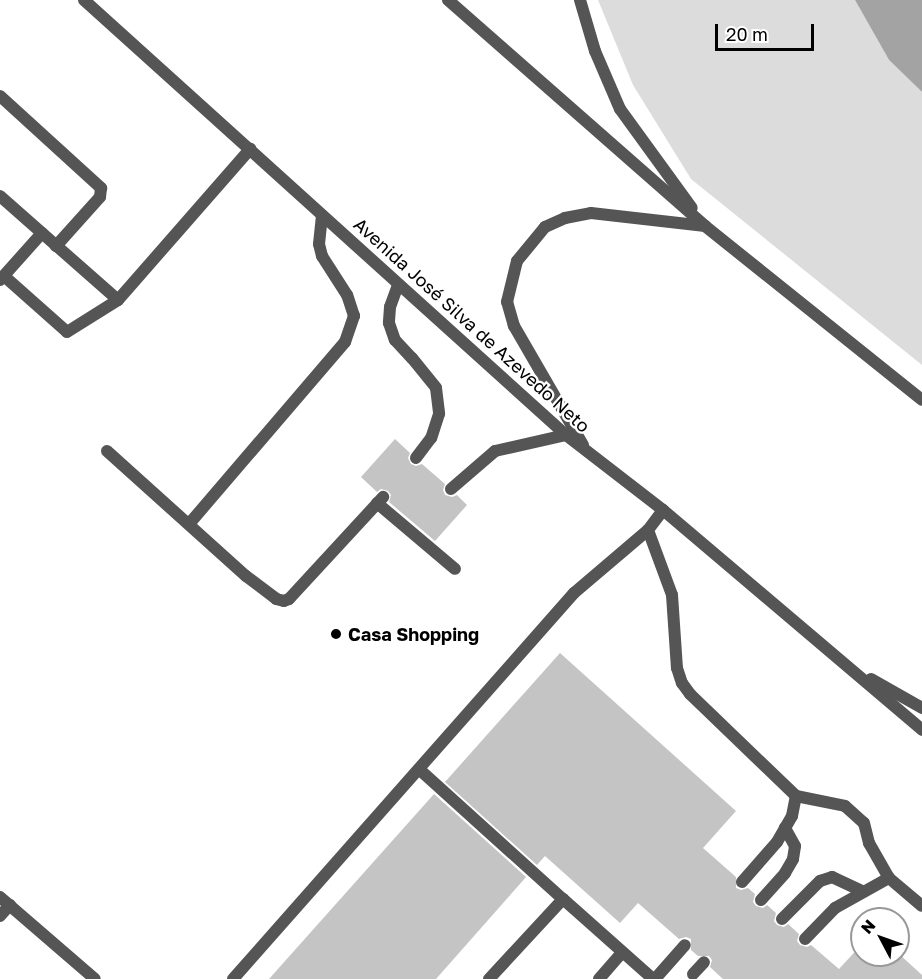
<!DOCTYPE html>
<html>
<head>
<meta charset="utf-8">
<style>
	body { margin:0 }
	#map { position:relative; width:922px; height:979px; overflow:hidden; background:#fff; font-family:"Golos Text",sans-serif }
	div>[style] { position:absolute }
	.green>* { inset:0; background:#dcdcdc }
	.water>* { inset:0; background:#a3a3a3 }
	.building>* { inset:0; background:#c4c4c4 }
	.service>* { height:12px; margin:-6px; padding:0 6px; transform-origin:6px; border-radius:6px; background:#555 }
	.tertiary>* { height:12px; margin:-6px; padding:0 6px; transform-origin:6px; border-radius:6px; background:#555 }
	.dots>* { width:16px; height:16px; translate:-50% -50%; box-sizing:border-box; border:3px solid #fff; border-radius:50% }
	span { translate:-50% -50%; white-space:nowrap; text-align:center; line-height:1.15; -webkit-text-stroke:4.5px #fff; paint-order:stroke }
	.street-label { font-size:18px; color:#000 }
	.poi-label { font-size:18px; color:#000; font-weight:700 }
	.left { translate:0 -50%; text-align:left }
	.north { position:absolute; left:850px; top:907px; width:60px; height:60px; box-sizing:border-box; background:#fff; border:2px solid #999; border-radius:50%; rotate:311deg; font-size:16px; font-weight:700; line-height:24px; text-align:center; color:#000 }
	.north::after { content:''; display:block; margin:auto; width:21px; height:27px; background:#000; clip-path:polygon(50% 0,100% 100%,50% 72%,0 100%) }
	.scale { position:absolute; left:715px; top:24px; width:99px; height:27px; box-sizing:border-box; border:3px solid #000; border-top:0; padding-left:8px; font-size:18px; line-height:21px; white-space:nowrap; color:#000; -webkit-text-stroke:4px #fff; paint-order:stroke }
</style>
</head>
<body>
<div id="map">
	<div class="green">
		<i style="clip-path:polygon(598px 0,855px 0,889px 60px,922px 92px,922px 365px,691px 179px,633px 85px)"></i>
	</div>
	<div class="water">
		<i style="clip-path:polygon(855px 0,922px 0,922px 92px,889px 60px)"></i>
	</div>
	<div class="building">
		<i style="clip-path:polygon(395px 439px,410px 453px,408px 458px,411px 464px,416px 466px,422px 464px,445px 484px,443px 490px,445px 495px,452px 497px,457px 495px,467px 505px,435px 541px,389px 502px,391px 495px,388px 491px,381px 489px,377px 492px,361px 477px)"></i>
		<i style="clip-path:polygon(560px 653px,736px 811px,703px 848px,736px 877px,736px 888px,741px 890px,748px 888px,755px 894px,753px 902px,756px 906px,763px 908px,767px 905px,776px 913px,774px 921px,777px 925px,784px 927px,788px 924px,799px 934px,797px 941px,800px 945px,807px 947px,811px 945px,839px 969px,862px 944px,862px 955px,898px 953px,922px 975px,922px 979px,723px 979px,710px 967px,712px 960px,709px 956px,698px 956px,691px 950px,691px 939px,686px 937px,679px 939px,638px 903px,620px 923px,545px 856px,537px 865px,445px 782px)"></i>
		<i style="clip-path:polygon(434px 794px,526px 877px,436px 979px,269px 979px)"></i>
	</div>
	<div class="service">
		<i style="left:0;top:96px;width:137px;rotate:42.3deg"></i>
		<i style="left:101px;top:188px;width:9px;rotate:96deg"></i>
		<i style="left:100px;top:197px;width:66px;rotate:131.9deg"></i>
		<i style="left:0;top:196px;width:157px;rotate:41.4deg"></i>
		<i style="left:4px;top:276px;width:84px;rotate:41.6deg"></i>
		<i style="left:67px;top:332px;width:60px;rotate:-32.1deg"></i>
		<i style="left:118px;top:300px;width:201px;rotate:-48.8deg"></i>
		<i style="left:0;top:280px;width:63px;rotate:-48.2deg"></i>
		<i style="left:398px;top:285px;width:23px;rotate:110deg"></i>
		<i style="left:390px;top:307px;width:16px;rotate:94deg"></i>
		<i style="left:389px;top:323px;width:18px;rotate:71deg"></i>
		<i style="left:395px;top:340px;width:25px;rotate:47deg"></i>
		<i style="left:412px;top:358px;width:38px;rotate:51deg"></i>
		<i style="left:436px;top:388px;width:26px;rotate:83deg"></i>
		<i style="left:439px;top:414px;width:25px;rotate:108deg"></i>
		<i style="left:431px;top:438px;width:25px;rotate:127deg"></i>
		<i style="left:107px;top:451px;width:187px;rotate:42deg"></i>
		<i style="left:246px;top:576px;width:38px;rotate:37deg"></i>
		<i style="left:276px;top:599px;width:8px;rotate:14deg"></i>
		<i style="left:284px;top:601px;width:5px;rotate:-22deg"></i>
		<i style="left:289px;top:599px;width:139px;rotate:-47.3deg"></i>
		<i style="left:451px;top:489px;width:58px;rotate:-40.8deg"></i>
		<i style="left:495px;top:451px;width:73px;rotate:-12.7deg"></i>
		<i style="left:377px;top:503px;width:102px;rotate:40.2deg"></i>
		<i style="left:189px;top:524px;width:240px;rotate:-49.4deg"></i>
		<i style="left:345px;top:342px;width:28px;rotate:-71deg"></i>
		<i style="left:354px;top:316px;width:22px;rotate:-108deg"></i>
		<i style="left:347px;top:295px;width:46px;rotate:-122.7deg"></i>
		<i style="left:322px;top:256px;width:12px;rotate:-104deg"></i>
		<i style="left:319px;top:244px;width:29px;rotate:-84deg"></i>
		<i style="left:648px;top:530px;width:69px;rotate:69.7deg"></i>
		<i style="left:672px;top:595px;width:73px;rotate:86.1deg"></i>
		<i style="left:677px;top:668px;width:16px;rotate:72deg"></i>
		<i style="left:682px;top:683px;width:14px;rotate:54deg"></i>
		<i style="left:690px;top:694px;width:147px;rotate:43.9deg"></i>
		<i style="left:796px;top:796px;width:50px;rotate:11.5deg"></i>
		<i style="left:845px;top:806px;width:25px;rotate:42deg"></i>
		<i style="left:864px;top:823px;width:21px;rotate:76deg"></i>
		<i style="left:869px;top:843px;width:40px;rotate:60.3deg"></i>
		<i style="left:889px;top:878px;width:43px;rotate:40.3deg"></i>
		<i style="left:420px;top:770px;width:193px;rotate:42.1deg"></i>
		<i style="left:742px;top:882px;width:53px;rotate:-48.8deg"></i>
		<i style="left:777px;top:842px;width:30px;rotate:-60deg"></i>
		<i style="left:792px;top:816px;width:20px;rotate:-79deg"></i>
		<i style="left:0;top:897px;width:125px;rotate:40.8deg"></i>
		<i style="left:761px;top:900px;width:36px;rotate:-48deg"></i>
		<i style="left:785px;top:873px;width:16px;rotate:-60deg"></i>
		<i style="left:793px;top:859px;width:13px;rotate:-81deg"></i>
		<i style="left:795px;top:846px;width:21px;rotate:-119deg"></i>
		<i style="left:0;top:916px;width:15px;rotate:-48deg"></i>
		<i style="left:782px;top:919px;width:54px;rotate:-45deg"></i>
		<i style="left:820px;top:881px;width:13px;rotate:-18deg"></i>
		<i style="left:832px;top:877px;width:33px;rotate:25deg"></i>
		<i style="left:805px;top:939px;width:43px;rotate:-45.9deg"></i>
		<i style="left:835px;top:908px;width:62px;rotate:-29.1deg"></i>
		<i style="left:693px;top:974px;width:16px;rotate:-47deg"></i>
		<i style="left:233px;top:979px;width:515px;rotate:-48.54deg"></i>
		<i style="left:574px;top:593px;width:97px;rotate:-40.4deg"></i>
		<i style="left:648px;top:530px;width:25px;rotate:-53deg"></i>
		<i style="left:489px;top:979px;width:109px;rotate:-47.2deg"></i>
		<i style="left:563px;top:899px;width:120px;rotate:41.6deg"></i>
		<i style="left:599px;top:979px;width:35px;rotate:-49deg"></i>
		<i style="left:655px;top:979px;width:45px;rotate:-48.6deg"></i>
	</div>
	<div class="tertiary">
		<i style="left:84px;top:0;width:649px;rotate:42.07deg"></i>
		<i style="left:566px;top:435px;width:123px;rotate:37.7deg"></i>
		<i style="left:663px;top:510px;width:340px;rotate:40.3deg"></i>
		<i style="left:448px;top:0;width:342px;rotate:41.3deg"></i>
		<i style="left:705px;top:226px;width:278px;rotate:38.7deg"></i>
		<i style="left:580px;top:0;width:53px;rotate:73.6deg"></i>
		<i style="left:595px;top:51px;width:63px;rotate:66.7deg"></i>
		<i style="left:620px;top:109px;width:122px;rotate:54deg"></i>
		<i style="left:583px;top:445px;width:138px;rotate:-120.1deg"></i>
		<i style="left:514px;top:326px;width:25px;rotate:-106deg"></i>
		<i style="left:507px;top:302px;width:42px;rotate:-76.3deg"></i>
		<i style="left:517px;top:261px;width:44px;rotate:-50.5deg"></i>
		<i style="left:545px;top:227px;width:22px;rotate:-24deg"></i>
		<i style="left:565px;top:218px;width:26px;rotate:-11deg"></i>
		<i style="left:591px;top:213px;width:115px;rotate:6.5deg"></i>
		<i style="left:871px;top:679px;width:59px;rotate:29.6deg"></i>
	</div>
	<div class="dots">
		<i style="left:336px;top:634px;background:#000"></i>
	</div>
	<div class="street-label">
		<span style="left:472px;top:325px;rotate:42deg">Avenida José Silva de Azevedo Neto</span>
	</div>
	<div class="poi-label">
		<span class="left" style="left:348px;top:634px">Casa Shopping</span>
	</div>
	<div class="north">N</div>
	<div class="scale">20 m</div>
</div>
</body>
</html>
